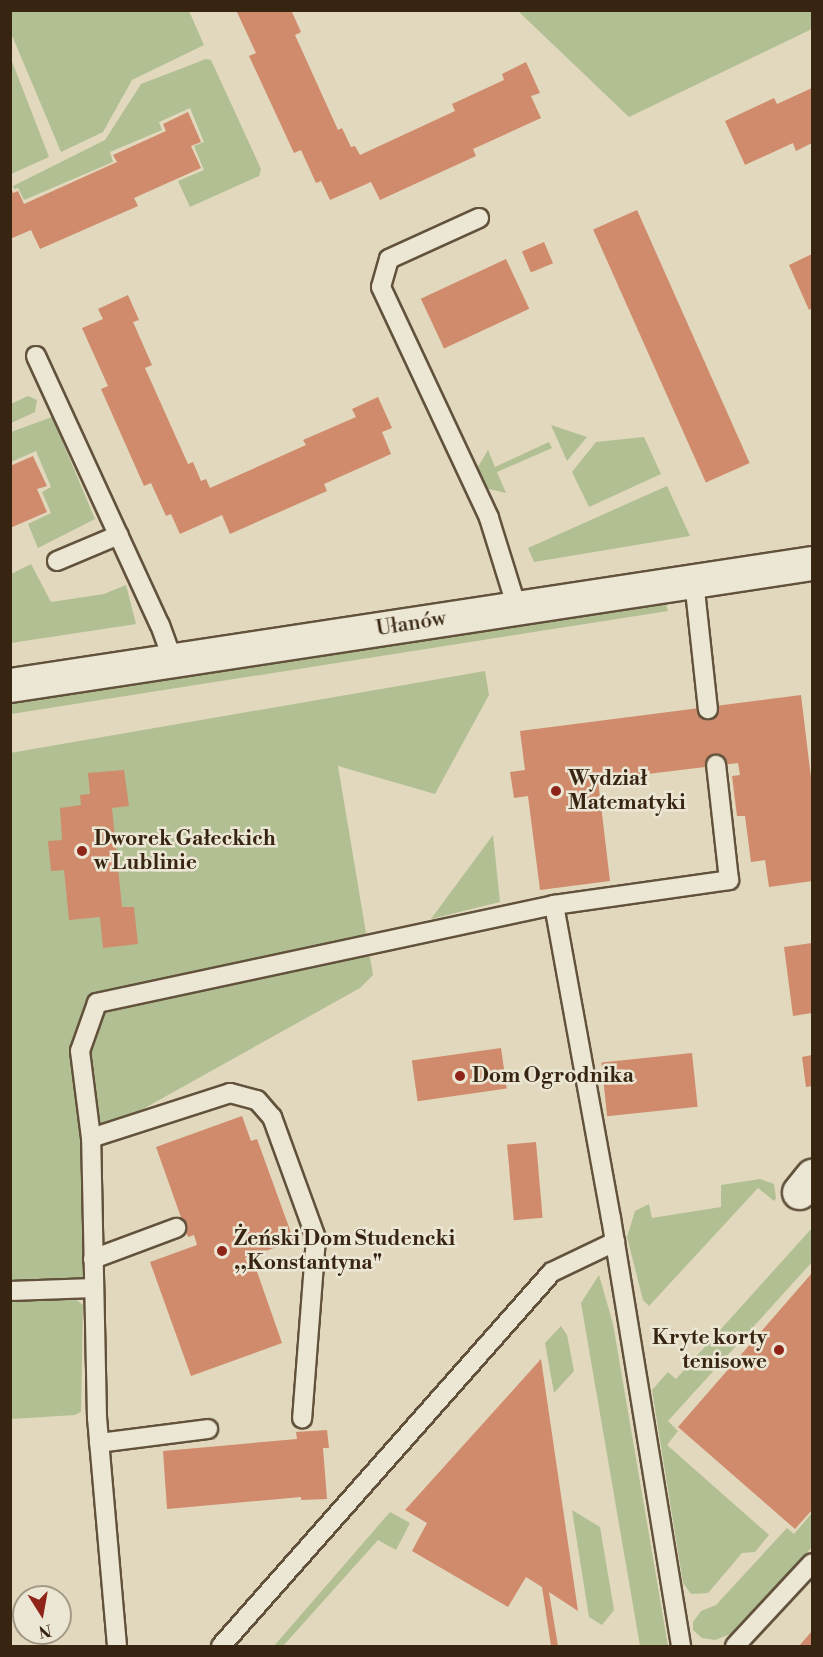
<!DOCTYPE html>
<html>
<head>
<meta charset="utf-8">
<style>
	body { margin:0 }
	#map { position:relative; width:823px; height:1657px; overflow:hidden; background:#e1d8bd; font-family:"Libre Bodoni",serif }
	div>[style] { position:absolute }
	.green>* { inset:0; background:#b1bf93 }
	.building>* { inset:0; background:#d08b6c; transform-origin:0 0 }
	.roads { filter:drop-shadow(2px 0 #62523c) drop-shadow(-2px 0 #62523c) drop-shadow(0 2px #62523c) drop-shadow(0 -2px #62523c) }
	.lane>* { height:18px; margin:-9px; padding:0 9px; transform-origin:9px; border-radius:9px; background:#ece6d4 }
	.street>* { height:33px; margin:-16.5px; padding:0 16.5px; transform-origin:16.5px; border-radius:16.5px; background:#ece6d4 }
	.dots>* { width:16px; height:16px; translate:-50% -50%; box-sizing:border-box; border:3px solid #ece6d4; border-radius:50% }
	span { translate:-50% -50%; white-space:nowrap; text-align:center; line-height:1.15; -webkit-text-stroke:5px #ece6d4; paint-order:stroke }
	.street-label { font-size:21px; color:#372511 }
	.poi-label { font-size:21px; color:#372511; font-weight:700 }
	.left { translate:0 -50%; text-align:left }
	.right { translate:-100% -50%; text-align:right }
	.frame { position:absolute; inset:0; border:12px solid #372511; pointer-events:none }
	.north { position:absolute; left:12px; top:1585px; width:60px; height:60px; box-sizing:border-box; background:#ece6d4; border:2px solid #a49986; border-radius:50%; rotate:169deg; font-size:16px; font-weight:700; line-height:24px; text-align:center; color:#372511 }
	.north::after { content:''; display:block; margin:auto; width:21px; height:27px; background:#8f2418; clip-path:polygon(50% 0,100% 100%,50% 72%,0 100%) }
</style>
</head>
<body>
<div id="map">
	<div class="green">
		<i style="clip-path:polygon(10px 11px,189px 11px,204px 45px,132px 80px,103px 132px,61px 152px,11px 33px)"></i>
		<i style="clip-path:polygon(518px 11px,812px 11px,812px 29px,629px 117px)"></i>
		<i style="clip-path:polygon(11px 59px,49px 157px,11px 174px,10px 174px)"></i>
		<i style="clip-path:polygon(206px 59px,211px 60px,261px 169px,259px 176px,190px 207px,178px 181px,204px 170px,194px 146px,204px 142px,190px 108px,159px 122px,162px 130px,110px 152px,113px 162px,24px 200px,18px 188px,14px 189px,13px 186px,105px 140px,141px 84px)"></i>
		<i style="clip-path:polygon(28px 396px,37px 400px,35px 412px,11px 423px,11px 404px)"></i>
		<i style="clip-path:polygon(52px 417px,95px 519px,38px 548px,28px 524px,51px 513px,42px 492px,51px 487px,36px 451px,11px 462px,11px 432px)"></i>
		<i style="clip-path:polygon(551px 425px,587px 437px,567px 461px)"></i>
		<i style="clip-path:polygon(644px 437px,661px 474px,589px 507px,572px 472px,596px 442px)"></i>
		<i style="clip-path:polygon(549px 442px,552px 448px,497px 472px,506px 493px,489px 489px,482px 480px,478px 467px,488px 450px,495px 467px)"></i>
		<i style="clip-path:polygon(667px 486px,690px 536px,534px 562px,528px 548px)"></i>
		<i style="clip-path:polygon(31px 564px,51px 602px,104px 594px,126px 585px,136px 624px,11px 643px,11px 574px)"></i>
		<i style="clip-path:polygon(665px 602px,668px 611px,11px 714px,11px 701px)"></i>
		<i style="clip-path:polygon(485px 671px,489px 695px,435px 794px,338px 766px,373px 975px,360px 988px,91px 1138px,94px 1288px,11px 1291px,10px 753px)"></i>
		<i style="clip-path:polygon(493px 835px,500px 902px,431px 919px)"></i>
		<i style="clip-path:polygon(760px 1179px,774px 1184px,776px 1198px,774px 1201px,758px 1188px,649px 1306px,643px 1300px,627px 1237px,635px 1211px,649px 1204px,652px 1218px,721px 1207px,721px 1185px)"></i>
		<i style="clip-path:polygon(812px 1228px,812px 1262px,668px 1421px,678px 1431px,667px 1445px,769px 1535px,755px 1552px,742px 1553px,708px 1593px,691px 1594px,683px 1583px,652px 1390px,668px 1372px,676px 1379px)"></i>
		<i style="clip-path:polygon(599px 1275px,613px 1324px,668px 1646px,640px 1646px,581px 1303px)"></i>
		<i style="clip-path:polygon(71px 1296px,83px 1305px,81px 1412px,75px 1415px,11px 1419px,10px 1298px)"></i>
		<i style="clip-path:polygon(561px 1326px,567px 1335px,574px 1371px,554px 1393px,545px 1343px)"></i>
		<i style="clip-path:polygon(572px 1510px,600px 1527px,614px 1610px,602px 1625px,589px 1617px)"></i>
		<i style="clip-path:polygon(390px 1512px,410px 1523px,396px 1550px,378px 1540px,283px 1646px,274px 1646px)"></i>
		<i style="clip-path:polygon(812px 1513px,812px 1547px,736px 1632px,715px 1640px,702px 1638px,693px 1630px,693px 1622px,701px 1611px,716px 1605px,787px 1528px,794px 1534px)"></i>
	</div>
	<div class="building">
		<i style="clip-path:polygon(236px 10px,291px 10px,301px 32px,295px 35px,338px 130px,342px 128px,351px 147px,355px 146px,360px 155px,455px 111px,452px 104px,504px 80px,502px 74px,526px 62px,540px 93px,531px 96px,541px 118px,473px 149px,476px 156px,380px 200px,371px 182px,330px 200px,321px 181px,316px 183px,301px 150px,294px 153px,249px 56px,256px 53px)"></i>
		<i style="clip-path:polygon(812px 88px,812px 143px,796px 151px,793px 143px,745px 165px,725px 121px,774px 98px,777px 104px)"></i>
		<i style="clip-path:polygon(188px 112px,201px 142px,191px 146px,201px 168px,134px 198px,138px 206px,40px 249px,31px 230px,10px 239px,10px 186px,13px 193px,18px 191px,24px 204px,117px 162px,113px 155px,166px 131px,163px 124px)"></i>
		<i style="left:637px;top:210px;width:277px;height:48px;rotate:66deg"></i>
		<i style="left:544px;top:242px;width:23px;height:24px;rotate:67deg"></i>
		<i style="clip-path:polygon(812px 254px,812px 308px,809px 310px,789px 265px)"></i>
		<i style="left:506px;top:259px;width:55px;height:94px;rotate:65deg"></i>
		<i style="clip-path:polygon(128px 295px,139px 320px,133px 322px,152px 365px,145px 368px,188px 464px,193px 462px,201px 481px,206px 479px,210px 488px,306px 445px,303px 440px,356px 417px,352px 409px,378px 397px,392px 428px,382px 432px,391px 454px,324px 484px,327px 491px,230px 534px,222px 515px,180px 534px,171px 514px,166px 516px,151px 483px,144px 486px,101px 389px,108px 386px,82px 328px,103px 319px,98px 309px)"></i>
		<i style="clip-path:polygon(33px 456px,47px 486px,37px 489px,47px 512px,10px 528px,10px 466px)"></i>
		<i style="clip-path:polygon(801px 695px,812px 786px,812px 881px,769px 887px,765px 860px,751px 862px,745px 816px,737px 816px,732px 776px,740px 775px,738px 763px,598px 780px,610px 881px,540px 890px,528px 796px,514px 798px,510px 772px,525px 770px,520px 731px)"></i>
		<i style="clip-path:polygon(124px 770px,129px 806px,112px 808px,122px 907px,134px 907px,138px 944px,103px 948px,100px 917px,69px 920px,64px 870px,51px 871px,48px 841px,62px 840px,60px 808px,81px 805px,80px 795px,90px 794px,88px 773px)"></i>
		<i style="clip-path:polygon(812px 943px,812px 1013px,793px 1016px,784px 947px)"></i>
		<i style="left:501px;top:1048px;width:41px;height:90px;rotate:82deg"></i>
		<i style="left:692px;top:1053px;width:54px;height:91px;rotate:84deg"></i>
		<i style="clip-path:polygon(812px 1055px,812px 1086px,806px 1087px,802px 1057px)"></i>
		<i style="clip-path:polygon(242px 1116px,251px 1141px,257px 1139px,294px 1241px,245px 1258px,249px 1268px,255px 1266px,282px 1343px,191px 1376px,150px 1262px,197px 1245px,194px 1235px,188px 1237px,156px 1147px)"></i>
		<i style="left:536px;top:1142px;width:76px;height:29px;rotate:85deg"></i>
		<i style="clip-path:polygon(812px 1273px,812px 1510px,795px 1529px,678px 1427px)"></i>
		<i style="clip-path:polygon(541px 1359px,578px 1611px,549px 1592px,558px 1646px,551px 1646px,542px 1587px,526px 1577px,508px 1607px,412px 1551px,427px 1523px,405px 1510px)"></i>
		<i style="clip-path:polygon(327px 1430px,329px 1448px,323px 1448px,327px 1499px,301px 1500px,301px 1497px,167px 1509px,163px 1451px,297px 1439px,296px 1432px)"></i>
		<i style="clip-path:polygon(812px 1631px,812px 1646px,799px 1646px)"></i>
	</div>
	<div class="roads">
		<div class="lane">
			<i style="left:479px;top:218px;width:99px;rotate:155.5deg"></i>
			<i style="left:389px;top:259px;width:29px;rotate:106deg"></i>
			<i style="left:381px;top:287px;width:255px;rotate:64.9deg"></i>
			<i style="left:489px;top:518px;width:94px;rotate:72.7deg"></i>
			<i style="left:36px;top:356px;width:296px;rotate:65.3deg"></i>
			<i style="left:160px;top:625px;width:37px;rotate:70deg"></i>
			<i style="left:57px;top:561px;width:67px;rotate:-22.8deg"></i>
			<i style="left:694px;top:581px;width:129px;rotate:83.8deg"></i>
			<i style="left:554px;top:905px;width:318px;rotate:79.7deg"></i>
			<i style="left:611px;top:1218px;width:434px;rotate:80.7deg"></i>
			<i style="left:91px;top:1138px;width:146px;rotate:-17.9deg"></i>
			<i style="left:230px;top:1093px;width:28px;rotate:15deg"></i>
			<i style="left:257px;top:1100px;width:23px;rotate:49deg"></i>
			<i style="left:272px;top:1117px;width:129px;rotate:70deg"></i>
			<i style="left:316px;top:1238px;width:181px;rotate:94.4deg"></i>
			<i style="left:93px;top:1259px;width:89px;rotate:-20.5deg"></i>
			<i style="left:10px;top:1291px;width:84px;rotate:-2deg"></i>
			<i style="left:99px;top:1443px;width:110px;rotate:-7.3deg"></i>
			<i style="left:117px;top:1646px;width:229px;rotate:-95deg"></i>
			<i style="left:97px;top:1418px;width:280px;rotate:-91.2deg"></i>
			<i style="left:91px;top:1138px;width:88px;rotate:-97.2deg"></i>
			<i style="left:80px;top:1051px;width:51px;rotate:-70.5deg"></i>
			<i style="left:97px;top:1003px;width:467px;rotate:-12.1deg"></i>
			<i style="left:554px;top:905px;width:177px;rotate:-8.1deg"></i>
			<i style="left:729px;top:880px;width:116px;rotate:-96.4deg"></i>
			<i style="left:221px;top:1646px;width:499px;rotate:-48.5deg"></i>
			<i style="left:552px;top:1272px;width:70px;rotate:-25.5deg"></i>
			<i style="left:735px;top:1646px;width:113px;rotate:-47.1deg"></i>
		</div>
		<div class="street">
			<i style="left:10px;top:685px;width:811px;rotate:-8.65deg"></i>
			<i style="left:799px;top:1192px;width:21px;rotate:-51deg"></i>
		</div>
	</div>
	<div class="dots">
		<i style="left:556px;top:791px;background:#8f2418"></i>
		<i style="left:82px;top:851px;background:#8f2418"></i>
		<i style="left:460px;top:1076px;background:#8f2418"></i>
		<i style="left:222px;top:1251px;background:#8f2418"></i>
		<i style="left:779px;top:1350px;background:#8f2418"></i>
	</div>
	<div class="street-label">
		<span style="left:411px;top:624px;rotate:-9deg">Ułanów</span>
	</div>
	<div class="poi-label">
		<span class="left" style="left:568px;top:791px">Wydział<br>Matematyki</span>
		<span class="left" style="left:94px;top:851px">Dworek Gałeckich<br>w Lublinie</span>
		<span class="left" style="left:472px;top:1076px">Dom Ogrodnika</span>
		<span class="left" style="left:234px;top:1251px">Żeński Dom Studencki<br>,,Konstantyna"</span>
		<span class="right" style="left:767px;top:1350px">Kryte korty<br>tenisowe</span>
	</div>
	<div class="frame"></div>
	<div class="north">N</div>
</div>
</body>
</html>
